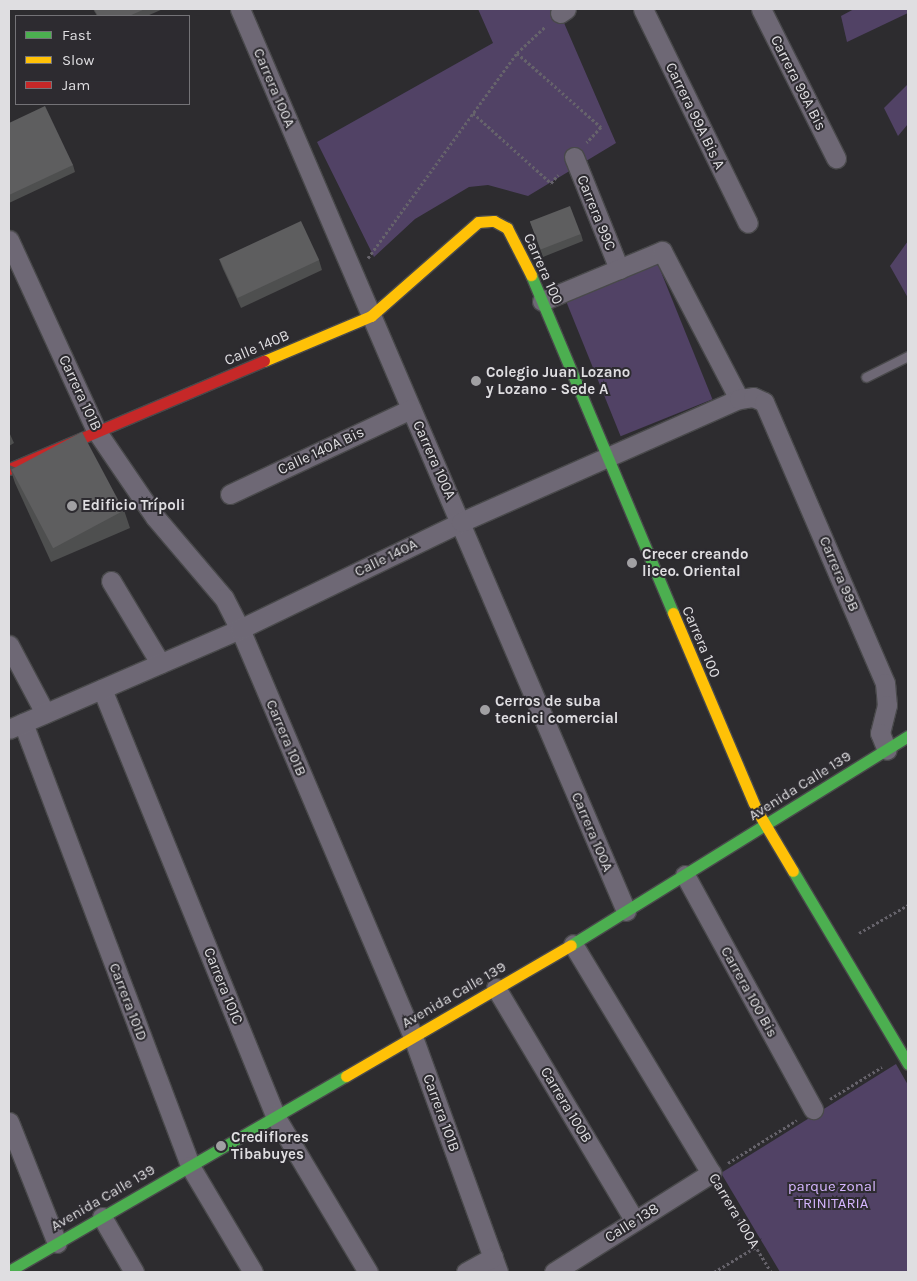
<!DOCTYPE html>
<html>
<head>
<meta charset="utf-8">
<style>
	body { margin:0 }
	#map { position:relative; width:917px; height:1281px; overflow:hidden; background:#2d2c2f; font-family:Karla,sans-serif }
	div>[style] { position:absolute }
	.green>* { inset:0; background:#514265; transform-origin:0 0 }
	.path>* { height:3px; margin-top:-1.5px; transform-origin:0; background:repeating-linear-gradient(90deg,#66636b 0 2.5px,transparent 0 5px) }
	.roads { filter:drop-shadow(1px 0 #49494b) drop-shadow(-1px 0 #49494b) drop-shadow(0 1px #49494b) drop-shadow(0 -1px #49494b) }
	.lane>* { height:9px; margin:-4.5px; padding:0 4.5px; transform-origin:4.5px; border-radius:4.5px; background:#6e6875 }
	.street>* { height:19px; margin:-9.5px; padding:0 9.5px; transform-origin:9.5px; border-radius:9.5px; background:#6e6875 }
	.fast>* { height:11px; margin:-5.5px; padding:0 5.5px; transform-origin:5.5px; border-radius:5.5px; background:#4caf50 }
	.slow>* { height:11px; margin:-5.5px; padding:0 5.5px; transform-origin:5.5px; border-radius:5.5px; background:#ffc107 }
	.jam>* { height:11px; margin:-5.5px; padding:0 5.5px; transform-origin:5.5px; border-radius:5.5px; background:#c62828 }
	.wall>* { inset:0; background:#4e4f4f }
	.building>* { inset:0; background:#5e5e5f; transform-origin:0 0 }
	.dots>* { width:14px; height:14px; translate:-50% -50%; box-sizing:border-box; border:2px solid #2d2b30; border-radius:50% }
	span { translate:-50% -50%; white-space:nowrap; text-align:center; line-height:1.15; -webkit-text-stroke:4px #2d2b30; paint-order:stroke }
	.street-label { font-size:15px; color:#dfdee1 }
	.poi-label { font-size:15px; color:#dfdee1; font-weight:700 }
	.left { translate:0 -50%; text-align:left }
	.park-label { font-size:15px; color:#d5b5fe }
	.frame { position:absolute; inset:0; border:10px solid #dfdee1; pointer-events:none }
	.legend { position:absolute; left:15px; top:15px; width:175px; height:90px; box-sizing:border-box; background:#2d2b30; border:1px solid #747377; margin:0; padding:6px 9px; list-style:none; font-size:15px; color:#dfdee1 }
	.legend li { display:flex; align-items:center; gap:10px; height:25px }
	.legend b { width:25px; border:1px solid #747377 }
</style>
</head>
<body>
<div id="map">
	<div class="green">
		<i style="clip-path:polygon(478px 9px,558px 9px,616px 143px,528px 196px,488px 185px,469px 187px,415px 219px,374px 257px,317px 142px,493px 43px)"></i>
		<i style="clip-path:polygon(854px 9px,908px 9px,908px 13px,847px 42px,841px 16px)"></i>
		<i style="clip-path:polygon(908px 84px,908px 124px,898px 136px,884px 108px)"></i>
		<i style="clip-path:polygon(908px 241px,908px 298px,890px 266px)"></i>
		<i style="left:657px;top:262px;width:148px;height:99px;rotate:68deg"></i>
		<i style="clip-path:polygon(896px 1064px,908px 1085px,908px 1272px,780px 1272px,721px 1173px)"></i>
	</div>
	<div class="path">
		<i style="left:517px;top:53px;width:112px;rotate:41.4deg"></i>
		<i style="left:601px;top:127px;width:21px;rotate:133deg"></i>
		<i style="left:473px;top:113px;width:105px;rotate:41.9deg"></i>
		<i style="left:551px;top:183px;width:11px;rotate:-49deg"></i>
		<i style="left:368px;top:258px;width:253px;rotate:-54deg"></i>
		<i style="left:517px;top:53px;width:40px;rotate:-43deg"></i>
		<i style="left:859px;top:933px;width:56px;rotate:-29.7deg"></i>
		<i style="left:830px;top:1099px;width:61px;rotate:-31.6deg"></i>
		<i style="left:728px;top:1163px;width:81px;rotate:-31.9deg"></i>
		<i style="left:721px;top:1189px;width:97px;rotate:58.9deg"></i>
		<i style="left:714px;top:1272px;width:49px;rotate:-30.8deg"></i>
	</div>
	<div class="roads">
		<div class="lane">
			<i style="left:866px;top:377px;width:47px;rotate:-26.6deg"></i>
		</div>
		<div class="street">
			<i style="left:240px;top:9px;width:981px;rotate:66.83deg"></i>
			<i style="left:643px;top:9px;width:238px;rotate:63.9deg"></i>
			<i style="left:761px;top:9px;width:167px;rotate:63.3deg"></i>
			<i style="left:560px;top:13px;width:7px;rotate:-34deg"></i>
			<i style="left:574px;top:157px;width:121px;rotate:68.1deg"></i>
			<i style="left:9px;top:240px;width:211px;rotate:65.4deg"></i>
			<i style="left:97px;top:432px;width:103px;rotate:55.7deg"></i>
			<i style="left:155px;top:517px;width:106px;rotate:49.6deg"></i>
			<i style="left:224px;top:598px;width:35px;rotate:63deg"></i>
			<i style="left:240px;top:629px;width:443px;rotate:67deg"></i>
			<i style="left:413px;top:1037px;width:250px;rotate:70.1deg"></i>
			<i style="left:542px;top:301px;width:130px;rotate:-22.6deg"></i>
			<i style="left:662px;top:251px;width:167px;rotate:62.5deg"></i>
			<i style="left:230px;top:494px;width:200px;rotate:-25.2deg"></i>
			<i style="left:111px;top:581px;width:96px;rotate:59.1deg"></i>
			<i style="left:9px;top:645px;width:77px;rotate:62.1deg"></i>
			<i style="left:102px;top:689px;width:461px;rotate:67.9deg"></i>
			<i style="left:275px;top:1116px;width:182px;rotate:59.2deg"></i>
			<i style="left:23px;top:723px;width:473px;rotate:69.3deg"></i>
			<i style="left:190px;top:1166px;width:123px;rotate:59.3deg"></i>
			<i style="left:9px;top:729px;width:252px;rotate:-23.4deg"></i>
			<i style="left:240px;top:629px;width:246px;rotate:-25.8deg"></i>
			<i style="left:461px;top:522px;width:304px;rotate:-23.9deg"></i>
			<i style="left:739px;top:399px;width:14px;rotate:-8deg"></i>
			<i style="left:753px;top:397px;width:12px;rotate:24deg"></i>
			<i style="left:764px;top:402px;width:306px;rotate:66.7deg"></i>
			<i style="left:885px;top:683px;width:22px;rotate:85deg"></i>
			<i style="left:887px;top:705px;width:29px;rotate:104deg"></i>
			<i style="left:880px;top:733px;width:18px;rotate:68deg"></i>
			<i style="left:685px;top:875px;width:267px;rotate:61.3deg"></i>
			<i style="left:496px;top:988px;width:271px;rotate:59.2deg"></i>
			<i style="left:9px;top:1122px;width:130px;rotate:68.4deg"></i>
			<i style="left:102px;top:1217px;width:64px;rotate:59.8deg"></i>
			<i style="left:466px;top:1272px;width:31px;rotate:-29deg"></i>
			<i style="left:554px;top:1272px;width:186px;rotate:-32.2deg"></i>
			<i style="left:711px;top:1173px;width:267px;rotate:-121.1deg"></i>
		</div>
		<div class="fast">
			<i style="left:531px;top:275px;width:367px;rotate:67.2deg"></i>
			<i style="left:793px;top:871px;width:225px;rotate:59.2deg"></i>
			<i style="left:571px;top:945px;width:397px;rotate:-31.8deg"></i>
			<i style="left:9px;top:1271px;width:389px;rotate:-30.1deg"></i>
		</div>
		<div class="slow">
			<i style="left:264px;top:361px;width:116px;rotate:-22.8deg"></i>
			<i style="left:371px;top:316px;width:142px;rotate:-41.3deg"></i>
			<i style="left:478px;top:222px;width:16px;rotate:-4deg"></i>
			<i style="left:494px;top:221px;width:15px;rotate:28deg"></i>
			<i style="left:507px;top:228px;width:53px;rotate:62.9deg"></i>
			<i style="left:673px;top:613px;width:213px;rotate:67deg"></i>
			<i style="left:756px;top:809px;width:72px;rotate:59.2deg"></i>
			<i style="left:346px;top:1076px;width:260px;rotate:-30.2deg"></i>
		</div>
		<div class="jam">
			<i style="left:9px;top:469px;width:277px;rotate:-23deg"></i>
		</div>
	</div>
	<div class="wall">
		<i style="clip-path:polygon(93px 9px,163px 9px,147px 16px,97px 16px)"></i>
		<i style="clip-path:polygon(9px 123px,73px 165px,75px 172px,9px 203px)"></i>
		<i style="clip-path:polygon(530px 221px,581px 234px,583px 241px,543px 257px)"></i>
		<i style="clip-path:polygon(219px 259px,319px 260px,322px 270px,241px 308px,223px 269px)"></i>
		<i style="clip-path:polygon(9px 432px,14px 443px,9px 446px)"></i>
		<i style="clip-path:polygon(9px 465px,124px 510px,130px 528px,51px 562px,15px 483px)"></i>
	</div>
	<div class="building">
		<i style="clip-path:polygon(94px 9px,145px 9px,129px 16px,98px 16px)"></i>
		<i style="clip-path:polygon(45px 106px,73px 165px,9px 195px,9px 123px)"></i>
		<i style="left:570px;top:206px;width:30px;height:43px;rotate:69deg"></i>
		<i style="left:301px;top:221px;width:43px;height:90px;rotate:65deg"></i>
		<i style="left:82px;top:432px;width:89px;height:80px;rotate:62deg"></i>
	</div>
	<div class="dots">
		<i style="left:476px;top:381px;background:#a1a0a3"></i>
		<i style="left:72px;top:506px;background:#a1a0a3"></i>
		<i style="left:632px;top:563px;background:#a1a0a3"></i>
		<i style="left:485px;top:710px;background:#a1a0a3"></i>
		<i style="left:221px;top:1146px;background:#a1a0a3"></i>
	</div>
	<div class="street-label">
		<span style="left:798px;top:83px;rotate:63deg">Carrera 99A Bis</span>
		<span style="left:274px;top:88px;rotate:67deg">Carrera 100A</span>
		<span style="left:695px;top:116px;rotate:64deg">Carrera 99A Bis A</span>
		<span style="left:596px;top:213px;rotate:68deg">Carrera 99C</span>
		<span style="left:543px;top:269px;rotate:66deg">Carrera 100</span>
		<span style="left:257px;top:348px;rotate:-23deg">Calle 140B</span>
		<span style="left:80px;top:393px;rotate:65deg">Carrera 101B</span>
		<span style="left:321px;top:451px;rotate:-25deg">Calle 140A Bis</span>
		<span style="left:434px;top:460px;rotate:66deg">Carrera 100A</span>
		<span style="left:386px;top:558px;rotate:-26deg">Calle 140A</span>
		<span style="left:839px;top:574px;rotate:67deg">Carrera 99B</span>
		<span style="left:701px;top:642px;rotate:67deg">Carrera 100</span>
		<span style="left:286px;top:738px;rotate:67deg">Carrera 101B</span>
		<span style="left:800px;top:786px;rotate:-32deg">Avenida Calle 139</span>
		<span style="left:592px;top:832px;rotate:67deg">Carrera 100A</span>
		<span style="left:223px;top:986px;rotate:68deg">Carrera 101C</span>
		<span style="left:749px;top:992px;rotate:61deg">Carrera 100 Bis</span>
		<span style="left:454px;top:995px;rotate:-30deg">Avenida Calle 139</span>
		<span style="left:128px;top:1002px;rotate:69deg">Carrera 101D</span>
		<span style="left:566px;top:1105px;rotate:59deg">Carrera 100B</span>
		<span style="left:441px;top:1113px;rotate:70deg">Carrera 101B</span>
		<span style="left:103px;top:1198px;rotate:-30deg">Avenida Calle 139</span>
		<span style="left:734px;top:1211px;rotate:59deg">Carrera 100A</span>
		<span style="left:632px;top:1223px;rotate:-32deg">Calle 138</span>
	</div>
	<div class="poi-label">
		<span class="left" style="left:486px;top:381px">Colegio Juan Lozano<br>y Lozano - Sede A</span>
		<span class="left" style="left:82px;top:506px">Edificio Trípoli</span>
		<span class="left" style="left:642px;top:563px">Crecer creando<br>liceo. Oriental</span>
		<span class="left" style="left:495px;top:710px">Cerros de suba<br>tecnici comercial</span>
		<span class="left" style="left:231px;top:1146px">Crediflores<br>Tibabuyes</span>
	</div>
	<div class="park-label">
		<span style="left:832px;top:1195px">parque zonal<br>TRINITARIA</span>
	</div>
	<div class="frame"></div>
	<ul class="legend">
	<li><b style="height:6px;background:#4caf50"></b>Fast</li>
	<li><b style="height:6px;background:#ffc107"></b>Slow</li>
	<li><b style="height:6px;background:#c62828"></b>Jam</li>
	</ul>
</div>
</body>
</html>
